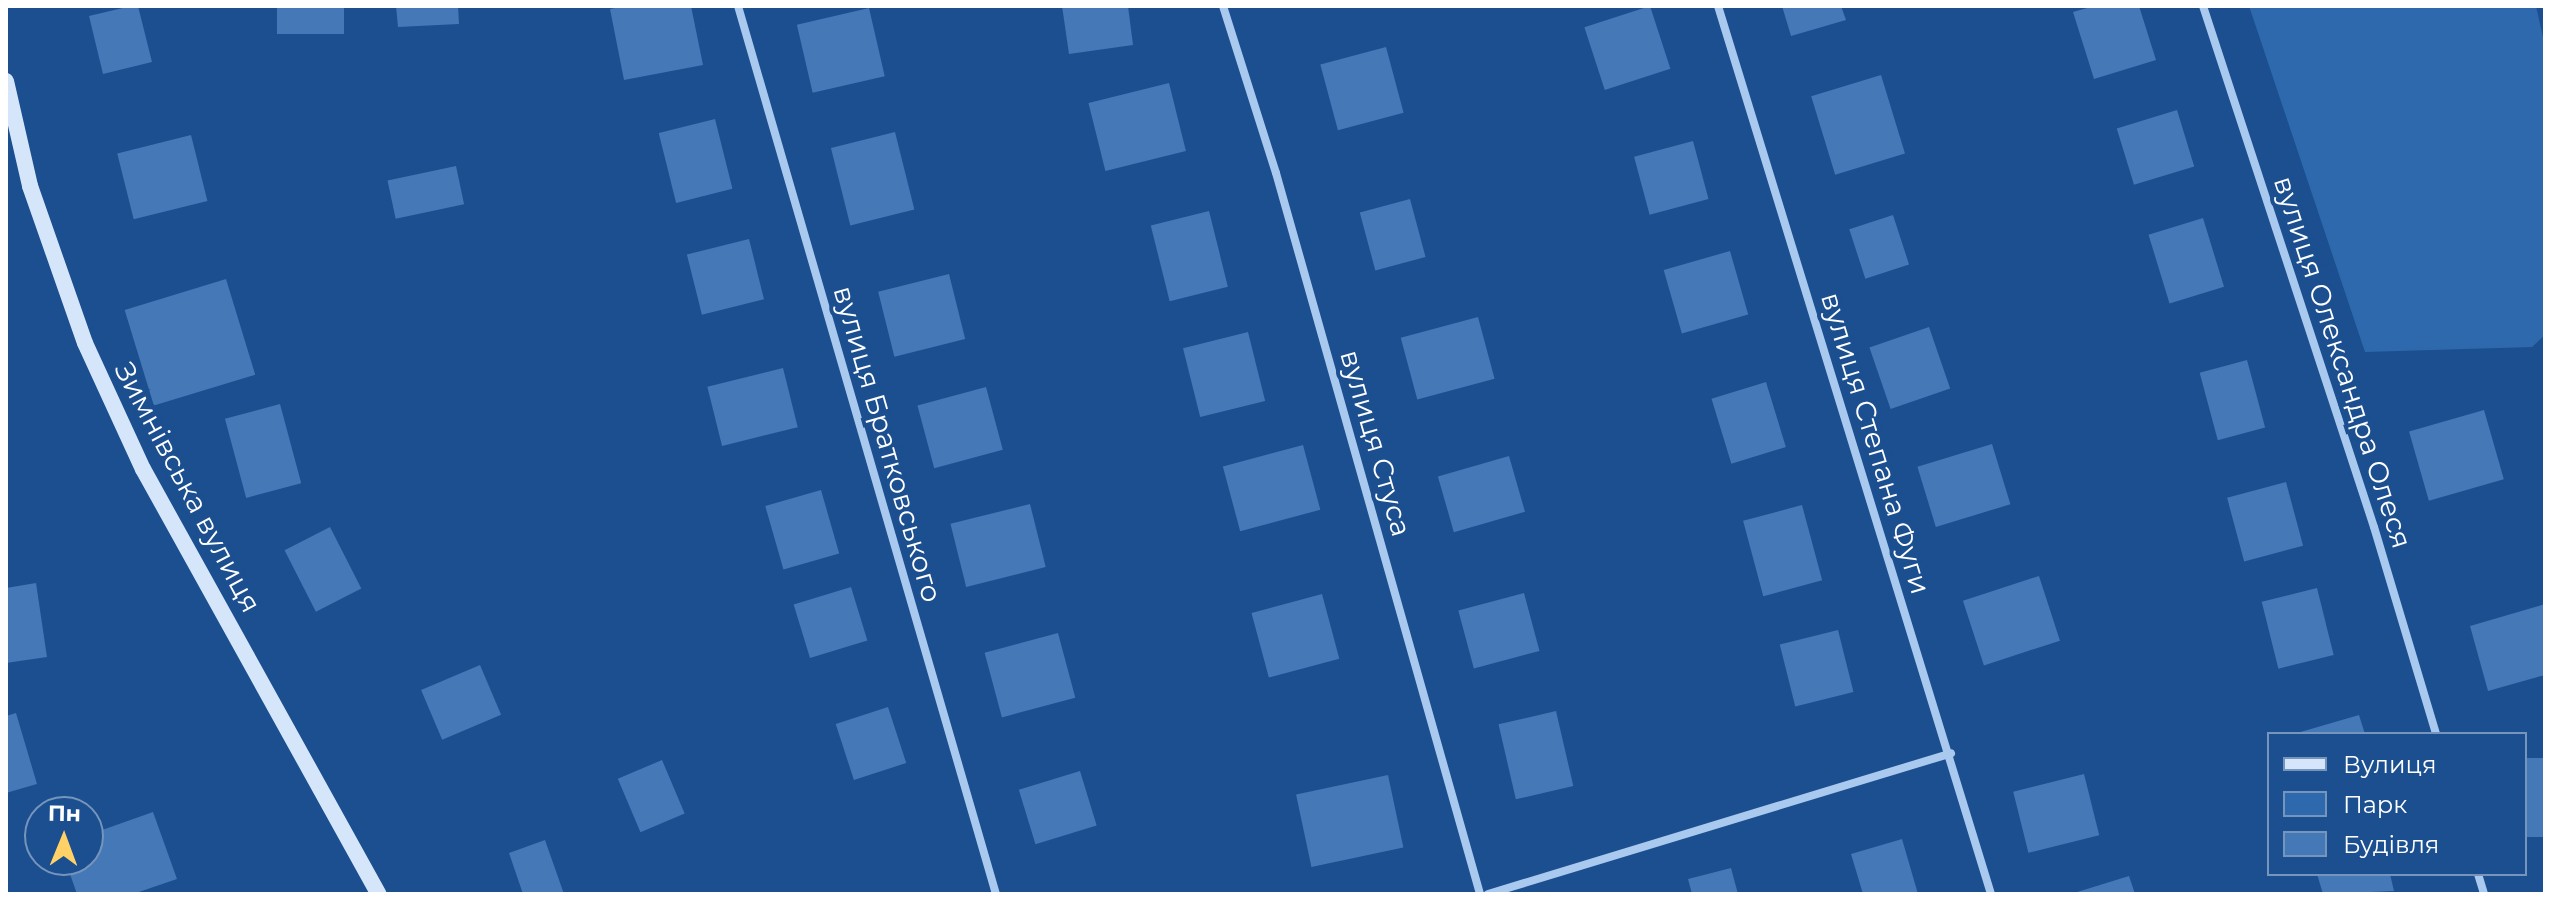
<!DOCTYPE html>
<html>
<head>
<meta charset="utf-8">
<style>
	body { margin:0 }
	#map { position:relative; width:2551px; height:900px; overflow:hidden; background:#1b4f8f; font-family:Montserrat,sans-serif }
	div>[style] { position:absolute }
	.green>* { inset:0; background:#2e69ad }
	.building>* { inset:0; background:#4478b7; transform-origin:0 0 }
	.street>* { height:8px; margin:-4px; padding:0 4px; transform-origin:4px; border-radius:4px; background:#a9c9ee }
	.secondary>* { height:16px; margin:-8px; padding:0 8px; transform-origin:8px; border-radius:8px; background:#d6e6fa }
	span { translate:-50% -50%; white-space:nowrap; text-align:center; line-height:1.15; -webkit-text-stroke:8px #1b4f8f; paint-order:stroke }
	.street-label { font-size:28px; color:#fff }
	.frame { position:absolute; inset:0; border:8px solid #fff; pointer-events:none }
	.legend { position:absolute; left:2267px; top:732px; width:260px; height:144px; box-sizing:border-box; background:#1b4f8f; border:2px solid #7695bc; margin:0; padding:10px 14px; list-style:none; font-size:24px; color:#fff }
	.legend li { display:flex; align-items:center; gap:16px; height:40px }
	.legend b { width:40px; border:2px solid #7695bc }
	.north { position:absolute; left:24px; top:796px; width:80px; height:80px; box-sizing:border-box; background:#1b4f8f; border:2px solid #7695bc; border-radius:50%; rotate:1deg; font-size:22px; font-weight:700; line-height:32px; text-align:center; color:#fff }
	.north::after { content:''; display:block; margin:auto; width:28px; height:36px; background:#ffd166; clip-path:polygon(50% 0,100% 100%,50% 72%,0 100%) }
</style>
</head>
<body>
<div id="map">
	<div class="green">
		<i style="clip-path:polygon(2249px 6px,2536px 6px,2545px 46px,2545px 335px,2532px 347px,2365px 352px)"></i>
	</div>
	<div class="building">
		<i style="clip-path:polygon(131px 6px,138px 6px,152px 62px,103px 74px,89px 16px)"></i>
		<i style="left:277px;top:6px;width:67px;height:28px"></i>
		<i style="clip-path:polygon(396px 6px,458px 6px,459px 24px,398px 27px)"></i>
		<i style="clip-path:polygon(625px 6px,691px 6px,703px 65px,624px 80px,610px 9px)"></i>
		<i style="clip-path:polygon(1062px 6px,1128px 6px,1133px 45px,1069px 54px)"></i>
		<i style="left:1650px;top:6px;width:66px;height:69px;rotate:72deg"></i>
		<i style="clip-path:polygon(1782px 6px,1841px 6px,1846px 20px,1791px 36px)"></i>
		<i style="clip-path:polygon(2094px 6px,2139px 6px,2156px 60px,2094px 79px,2073px 12px)"></i>
		<i style="left:869px;top:8px;width:70px;height:74px;rotate:77deg"></i>
		<i style="left:1386px;top:47px;width:68px;height:68px;rotate:75deg"></i>
		<i style="left:1881px;top:75px;width:82px;height:73px;rotate:73deg"></i>
		<i style="left:1169px;top:83px;width:70px;height:83px;rotate:76deg"></i>
		<i style="left:2177px;top:110px;width:59px;height:63px;rotate:73deg"></i>
		<i style="left:715px;top:119px;width:72px;height:58px;rotate:76deg"></i>
		<i style="left:895px;top:132px;width:80px;height:66px;rotate:76deg"></i>
		<i style="left:191px;top:135px;width:68px;height:76px;rotate:76deg"></i>
		<i style="left:1693px;top:141px;width:60px;height:61px;rotate:75deg"></i>
		<i style="left:456px;top:166px;width:39px;height:70px;rotate:78deg"></i>
		<i style="left:1410px;top:199px;width:60px;height:52px;rotate:75deg"></i>
		<i style="left:1209px;top:211px;width:78px;height:60px;rotate:76deg"></i>
		<i style="left:1893px;top:215px;width:52px;height:46px;rotate:72deg"></i>
		<i style="left:2203px;top:218px;width:72px;height:57px;rotate:73deg"></i>
		<i style="left:749px;top:239px;width:62px;height:64px;rotate:76deg"></i>
		<i style="left:1730px;top:251px;width:66px;height:69px;rotate:74deg"></i>
		<i style="left:949px;top:274px;width:67px;height:73px;rotate:76deg"></i>
		<i style="left:226px;top:279px;width:100px;height:106px;rotate:73deg"></i>
		<i style="left:1478px;top:317px;width:64px;height:80px;rotate:75deg"></i>
		<i style="left:1929px;top:327px;width:65px;height:63px;rotate:71deg"></i>
		<i style="left:1248px;top:332px;width:71px;height:67px;rotate:76deg"></i>
		<i style="left:2247px;top:360px;width:70px;height:49px;rotate:75deg"></i>
		<i style="left:783px;top:368px;width:61px;height:78px;rotate:76deg"></i>
		<i style="left:1766px;top:382px;width:68px;height:57px;rotate:73deg"></i>
		<i style="left:986px;top:387px;width:65px;height:71px;rotate:75deg"></i>
		<i style="left:280px;top:404px;width:82px;height:57px;rotate:75deg"></i>
		<i style="left:2484px;top:410px;width:72px;height:78px;rotate:74deg"></i>
		<i style="left:1992px;top:444px;width:63px;height:78px;rotate:73deg"></i>
		<i style="left:1303px;top:445px;width:67px;height:83px;rotate:75deg"></i>
		<i style="left:1509px;top:456px;width:58px;height:74px;rotate:74deg"></i>
		<i style="left:2286px;top:482px;width:66px;height:61px;rotate:75deg"></i>
		<i style="left:821px;top:490px;width:66px;height:58px;rotate:74deg"></i>
		<i style="left:1030px;top:504px;width:65px;height:82px;rotate:76deg"></i>
		<i style="left:1802px;top:505px;width:78px;height:61px;rotate:75deg"></i>
		<i style="left:330px;top:527px;width:69px;height:51px;rotate:63deg"></i>
		<i style="left:2039px;top:576px;width:68px;height:80px;rotate:72deg"></i>
		<i style="clip-path:polygon(36px 583px,47px 657px,6px 663px,6px 588px)"></i>
		<i style="left:851px;top:587px;width:56px;height:60px;rotate:73deg"></i>
		<i style="left:2317px;top:588px;width:69px;height:57px;rotate:76deg"></i>
		<i style="left:1524px;top:593px;width:60px;height:68px;rotate:75deg"></i>
		<i style="left:1322px;top:594px;width:67px;height:73px;rotate:75deg"></i>
		<i style="clip-path:polygon(2545px 604px,2545px 675px,2488px 691px,2470px 626px)"></i>
		<i style="left:1838px;top:630px;width:64px;height:60px;rotate:76deg"></i>
		<i style="left:1058px;top:633px;width:67px;height:76px;rotate:75deg"></i>
		<i style="left:480px;top:665px;width:54px;height:64px;rotate:67deg"></i>
		<i style="left:888px;top:707px;width:59px;height:55px;rotate:72deg"></i>
		<i style="left:1556px;top:711px;width:77px;height:59px;rotate:77deg"></i>
		<i style="clip-path:polygon(16px 713px,37px 784px,6px 793px,6px 716px)"></i>
		<i style="clip-path:polygon(2359px 715px,2365px 734px,2297px 734px,2297px 733px)"></i>
		<i style="left:2545px;top:758px;width:79px;height:21px;rotate:90deg"></i>
		<i style="left:662px;top:760px;width:58px;height:48px;rotate:67deg"></i>
		<i style="left:1080px;top:771px;width:57px;height:64px;rotate:73deg"></i>
		<i style="left:2084px;top:774px;width:63px;height:73px;rotate:76deg"></i>
		<i style="left:1388px;top:775px;width:74px;height:94px;rotate:78deg"></i>
		<i style="clip-path:polygon(153px 812px,177px 879px,133px 894px,77px 894px,65px 860px,88px 860px,88px 835px)"></i>
		<i style="clip-path:polygon(1902px 839px,1918px 894px,1863px 894px,1851px 854px)"></i>
		<i style="clip-path:polygon(545px 840px,564px 894px,523px 894px,509px 853px)"></i>
		<i style="clip-path:polygon(1731px 868px,1738px 894px,1692px 894px,1688px 879px)"></i>
		<i style="clip-path:polygon(2317px 874px,2390px 874px,2394px 891px,2323px 894px)"></i>
		<i style="clip-path:polygon(2129px 876px,2135px 894px,2074px 894px,2074px 893px)"></i>
	</div>
	<div class="street">
		<i style="left:738px;top:6px;width:925px;rotate:73.8deg"></i>
		<i style="left:1223px;top:6px;width:175px;rotate:72.4deg"></i>
		<i style="left:1276px;top:173px;width:749px;rotate:74.2deg"></i>
		<i style="left:1718px;top:6px;width:929px;rotate:72.91deg"></i>
		<i style="left:2203px;top:6px;width:548px;rotate:71.83deg"></i>
		<i style="left:2374px;top:527px;width:216px;rotate:73.3deg"></i>
		<i style="left:2478px;top:874px;width:21px;rotate:73deg"></i>
		<i style="left:1488px;top:894px;width:484px;rotate:-16.9deg"></i>
	</div>
	<div class="secondary">
		<i style="left:6px;top:81px;width:108px;rotate:77.1deg"></i>
		<i style="left:30px;top:186px;width:166px;rotate:70.7deg"></i>
		<i style="left:85px;top:343px;width:139px;rotate:65.3deg"></i>
		<i style="left:143px;top:469px;width:486px;rotate:61deg"></i>
	</div>
	<div class="street-label">
		<span style="left:2343px;top:362px;rotate:72deg">вулиця Олександра Олеся</span>
		<span style="left:1376px;top:443px;rotate:74deg">вулиця Стуса</span>
		<span style="left:1876px;top:443px;rotate:73deg">вулиця Степана Фуги</span>
		<span style="left:888px;top:444px;rotate:74deg">вулиця Братковського</span>
		<span style="left:188px;top:487px;rotate:62deg">Зимнівська вулиця</span>
	</div>
	<div class="frame"></div>
	<ul class="legend">
	<li><b style="height:10px;background:#d6e6fa"></b>Вулиця</li>
	<li><b style="height:22px;background:#2e69ad"></b>Парк</li>
	<li><b style="height:22px;background:#4478b7"></b>Будівля</li>
	</ul>
	<div class="north">Пн</div>
</div>
</body>
</html>
